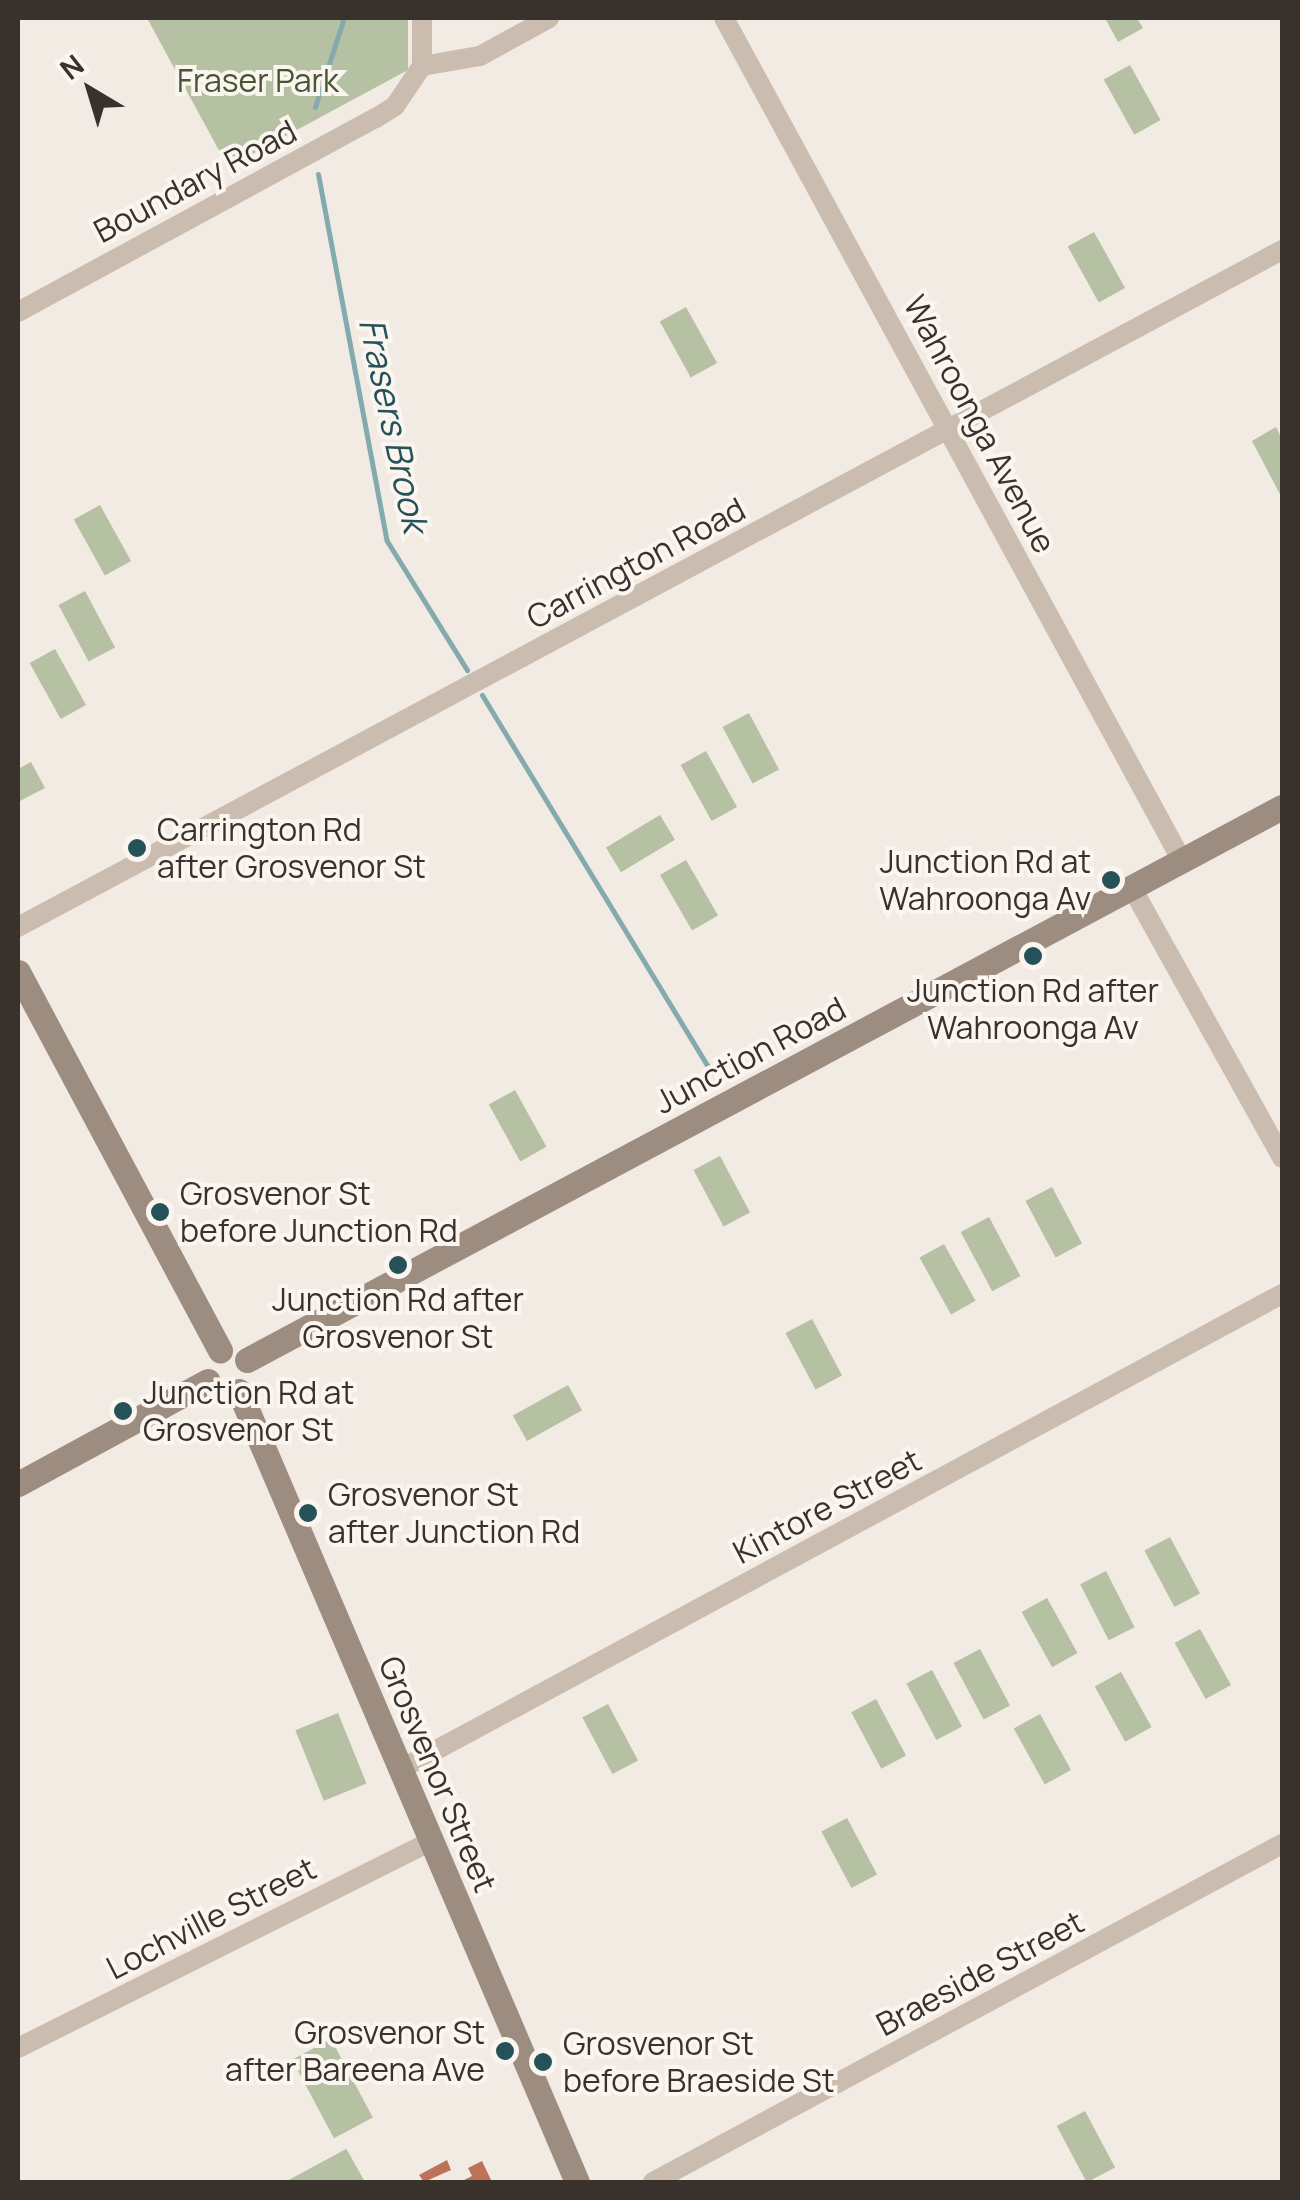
<!DOCTYPE html>
<html>
<head>
<meta charset="utf-8">
<style>
	body { margin:0 }
	#map { position:relative; width:1300px; height:2200px; overflow:hidden; background:#f2ebe3; font-family:Manrope,sans-serif }
	div>[style] { position:absolute }
	.green>* { inset:0; background:#b6c0a3; transform-origin:0 0 }
	.stream>* { height:5px; margin:-2.5px; padding:0 2.5px; transform-origin:2.5px; border-radius:2.5px; background:#84aaad }
	.building>* { inset:0; background:#bc7357 }
	.street>* { height:20px; margin:-10px; padding:0 10px; transform-origin:10px; border-radius:10px; background:#cabcaf }
	.secondary>* { height:25px; margin:-12.5px; padding:0 12.5px; transform-origin:12.5px; border-radius:12.5px; background:#9d8c80 }
	.dots>* { width:28px; height:28px; translate:-50% -50%; box-sizing:border-box; border:5px solid #faf5ef; border-radius:50% }
	span { translate:-50% -50%; white-space:nowrap; text-align:center; line-height:1.15; -webkit-text-stroke:8px #faf5ef; paint-order:stroke }
	.park-label { font-size:32px; color:#475632 }
	.street-label { font-size:32px; color:#39312c }
	.poi-label { font-size:32px; color:#39312c }
	.left { translate:0 -50%; text-align:left }
	.right { translate:-100% -50%; text-align:right }
	.water-label { font-size:35px; color:#255258; font-style:italic }
	.frame { position:absolute; inset:0; border:20px solid #39312c; pointer-events:none }
	.north { position:absolute; left:40px; top:40px; width:100px; height:100px; -webkit-text-stroke:8px #faf5ef; paint-order:stroke; rotate:322deg; font-size:28px; font-weight:700; line-height:40px; text-align:center; color:#39312c }
	.north::after { content:''; display:block; margin:auto; width:35px; height:45px; background:#39312c; clip-path:polygon(50% 0,100% 100%,50% 72%,0 100%) }
</style>
</head>
<body>
<div id="map">
	<div class="green">
		<i style="clip-path:polygon(147px 18px,408px 18px,408px 70px,228px 167px)"></i>
		<i style="clip-path:polygon(1105px 18px,1137px 18px,1143px 28px,1118px 42px)"></i>
		<i style="left:1130px;top:65px;width:63px;height:30px;rotate:61deg"></i>
		<i style="left:1094px;top:232px;width:64px;height:30px;rotate:61deg"></i>
		<i style="left:686px;top:307px;width:64px;height:30px;rotate:61deg"></i>
		<i style="clip-path:polygon(1276px 427px,1282px 439px,1282px 498px,1252px 441px)"></i>
		<i style="left:100px;top:505px;width:64px;height:30px;rotate:61deg"></i>
		<i style="left:85px;top:591px;width:64px;height:30px;rotate:62deg"></i>
		<i style="left:55px;top:649px;width:64px;height:29px;rotate:61deg"></i>
		<i style="left:749px;top:713px;width:64px;height:30px;rotate:62deg"></i>
		<i style="left:706px;top:751px;width:64px;height:29px;rotate:61deg"></i>
		<i style="clip-path:polygon(31px 762px,45px 788px,18px 802px,18px 769px)"></i>
		<i style="left:660px;top:815px;width:29px;height:63px;rotate:59deg"></i>
		<i style="left:686px;top:860px;width:64px;height:30px;rotate:60deg"></i>
		<i style="left:515px;top:1090px;width:65px;height:30px;rotate:61deg"></i>
		<i style="left:720px;top:1156px;width:64px;height:30px;rotate:62deg"></i>
		<i style="left:1052px;top:1187px;width:64px;height:30px;rotate:62deg"></i>
		<i style="left:989px;top:1217px;width:67px;height:32px;rotate:62deg"></i>
		<i style="left:944px;top:1244px;width:65px;height:28px;rotate:61deg"></i>
		<i style="left:812px;top:1319px;width:64px;height:30px;rotate:62deg"></i>
		<i style="left:568px;top:1385px;width:29px;height:63px;rotate:61deg"></i>
		<i style="left:1170px;top:1537px;width:64px;height:29px;rotate:62deg"></i>
		<i style="left:1106px;top:1571px;width:63px;height:29px;rotate:63deg"></i>
		<i style="left:1047px;top:1598px;width:63px;height:29px;rotate:61deg"></i>
		<i style="left:1200px;top:1629px;width:64px;height:29px;rotate:61deg"></i>
		<i style="left:980px;top:1649px;width:64px;height:30px;rotate:62deg"></i>
		<i style="left:932px;top:1670px;width:64px;height:29px;rotate:62deg"></i>
		<i style="left:1121px;top:1672px;width:63px;height:30px;rotate:61deg"></i>
		<i style="left:876px;top:1699px;width:64px;height:28px;rotate:62deg"></i>
		<i style="left:608px;top:1704px;width:64px;height:29px;rotate:62deg"></i>
		<i style="left:338px;top:1713px;width:76px;height:46px;rotate:68deg"></i>
		<i style="left:1040px;top:1714px;width:64px;height:30px;rotate:61deg"></i>
		<i style="left:847px;top:1818px;width:64px;height:29px;rotate:62deg"></i>
		<i style="left:331px;top:2039px;width:89px;height:44px;rotate:62deg"></i>
		<i style="left:1085px;top:2111px;width:64px;height:32px;rotate:62deg"></i>
		<i style="clip-path:polygon(346px 2148px,365px 2182px,285px 2182px,346px 2149px)"></i>
	</div>
	<div class="stream">
		<i style="left:315px;top:107px;width:94px;rotate:-72deg"></i>
		<i style="left:318px;top:174px;width:373px;rotate:79.4deg"></i>
		<i style="left:387px;top:541px;width:152px;rotate:58.2deg"></i>
		<i style="left:482px;top:695px;width:442px;rotate:58.7deg"></i>
	</div>
	<div class="building">
		<i style="clip-path:polygon(447px 2160px,451px 2170px,424px 2182px,419px 2175px)"></i>
		<i style="clip-path:polygon(482px 2161px,492px 2182px,460px 2182px,472px 2176px,468px 2168px)"></i>
	</div>
	<div class="street">
		<i style="left:422px;top:18px;width:48px;rotate:90deg"></i>
		<i style="left:724px;top:18px;width:959px;rotate:61.48deg"></i>
		<i style="left:18px;top:312px;width:407px;rotate:-28.5deg"></i>
		<i style="left:376px;top:118px;width:22px;rotate:-32deg"></i>
		<i style="left:395px;top:106px;width:48px;rotate:-56deg"></i>
		<i style="left:422px;top:66px;width:59px;rotate:-9.8deg"></i>
		<i style="left:480px;top:56px;width:79px;rotate:-28.8deg"></i>
		<i style="left:1132px;top:888px;width:309px;rotate:60.9deg"></i>
		<i style="left:18px;top:927px;width:1434px;rotate:-28.17deg"></i>
		<i style="left:401px;top:1769px;width:1001px;rotate:-28.33deg"></i>
		<i style="left:18px;top:2048px;width:462px;rotate:-26.6deg"></i>
		<i style="left:653px;top:2182px;width:714px;rotate:-28.25deg"></i>
	</div>
	<div class="secondary">
		<i style="left:18px;top:972px;width:429px;rotate:61.9deg"></i>
		<i style="left:247px;top:1360px;width:1173px;rotate:-28.12deg"></i>
		<i style="left:239px;top:1391px;width:860px;rotate:66.86deg"></i>
		<i style="left:18px;top:1484px;width:216px;rotate:-28.5deg"></i>
	</div>
	<div class="dots">
		<i style="left:137px;top:848px;background:#255258"></i>
		<i style="left:1111px;top:880px;background:#255258"></i>
		<i style="left:1033px;top:956px;background:#255258"></i>
		<i style="left:160px;top:1212px;background:#255258"></i>
		<i style="left:398px;top:1265px;background:#255258"></i>
		<i style="left:123px;top:1411px;background:#255258"></i>
		<i style="left:308px;top:1513px;background:#255258"></i>
		<i style="left:505px;top:2051px;background:#255258"></i>
		<i style="left:543px;top:2062px;background:#255258"></i>
	</div>
	<div class="park-label">
		<span style="left:258px;top:80px">Fraser Park</span>
	</div>
	<div class="street-label">
		<span style="left:195px;top:181px;rotate:-28deg">Boundary Road</span>
		<span style="left:980px;top:424px;rotate:62deg">Wahroonga Avenue</span>
		<span style="left:636px;top:563px;rotate:-28deg">Carrington Road</span>
		<span style="left:750px;top:1055px;rotate:-28deg">Junction Road</span>
		<span style="left:827px;top:1506px;rotate:-28deg">Kintore Street</span>
		<span style="left:438px;top:1774px;rotate:67deg">Grosvenor Street</span>
		<span style="left:211px;top:1918px;rotate:-27deg">Lochville Street</span>
		<span style="left:980px;top:1973px;rotate:-28deg">Braeside Street</span>
	</div>
	<div class="poi-label">
		<span class="left" style="left:157px;top:848px">Carrington Rd<br>after Grosvenor St</span>
		<span class="right" style="left:1091px;top:880px">Junction Rd at<br>Wahroonga Av</span>
		<span style="left:1033px;top:1009px">Junction Rd after<br>Wahroonga Av</span>
		<span class="left" style="left:180px;top:1212px">Grosvenor St<br>before Junction Rd</span>
		<span style="left:398px;top:1318px">Junction Rd after<br>Grosvenor St</span>
		<span class="left" style="left:143px;top:1411px">Junction Rd at<br>Grosvenor St</span>
		<span class="left" style="left:328px;top:1513px">Grosvenor St<br>after Junction Rd</span>
		<span class="right" style="left:485px;top:2051px">Grosvenor St<br>after Bareena Ave</span>
		<span class="left" style="left:563px;top:2062px">Grosvenor St<br>before Braeside St</span>
	</div>
	<div class="water-label">
		<span style="left:394px;top:425px;rotate:78deg">Frasers Brook</span>
	</div>
	<div class="frame"></div>
	<div class="north">N</div>
</div>
</body>
</html>
